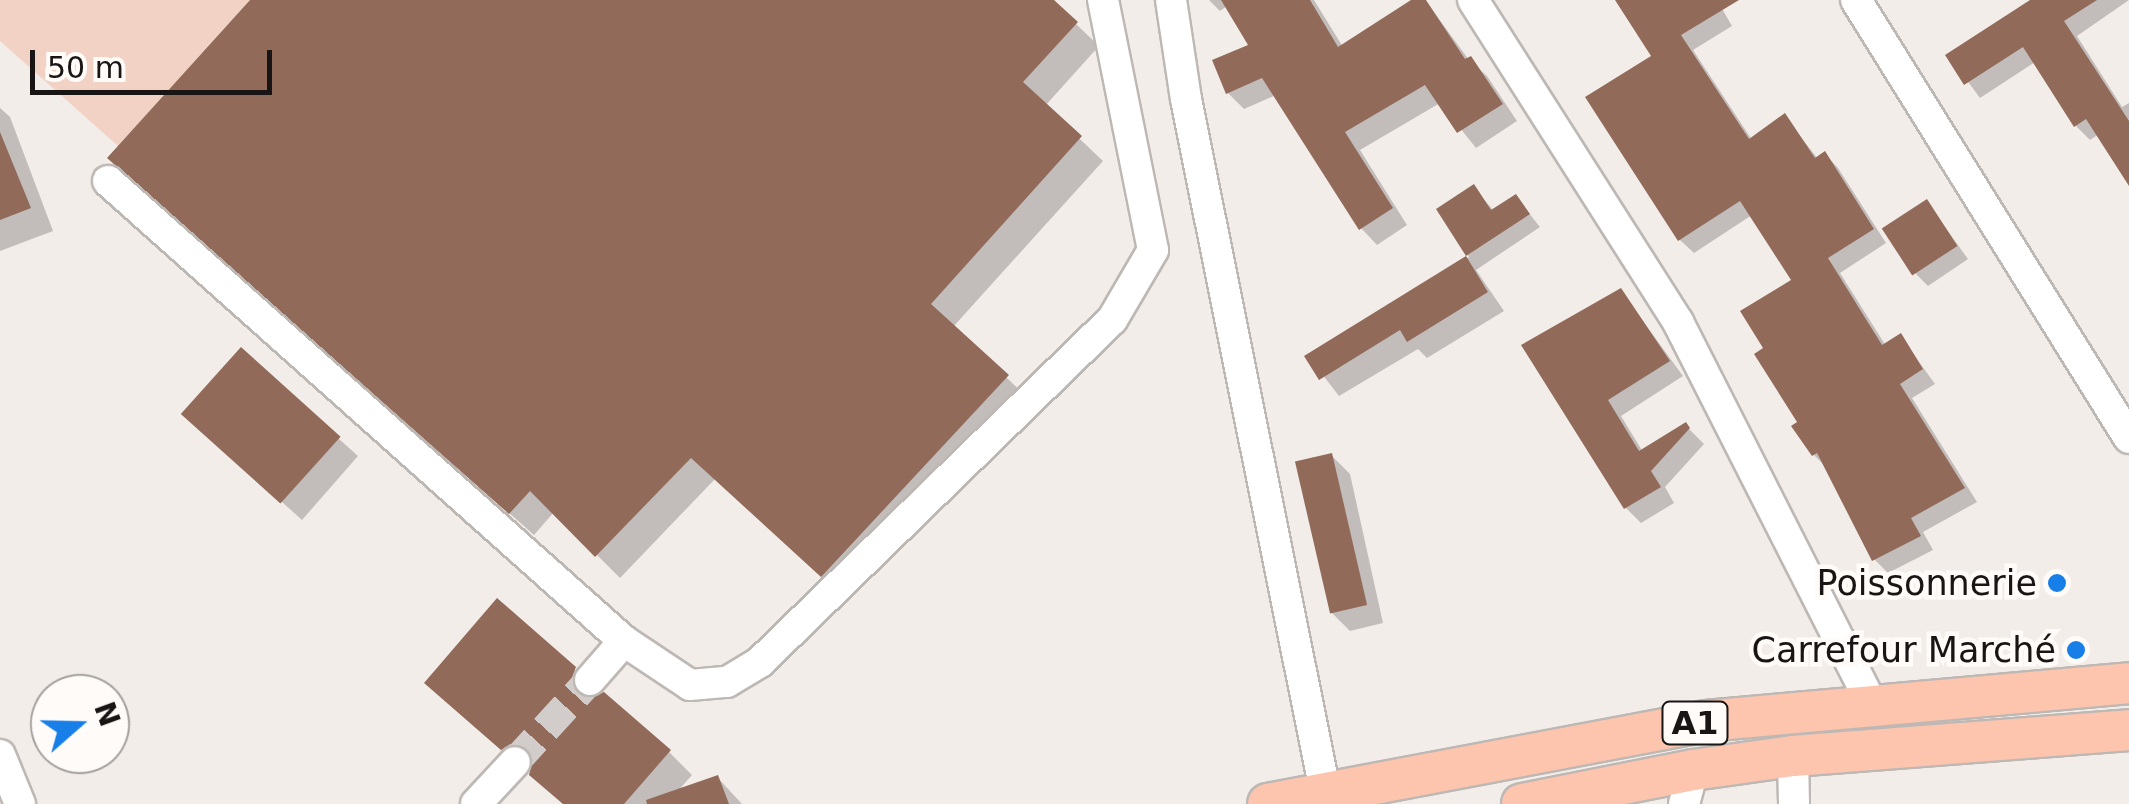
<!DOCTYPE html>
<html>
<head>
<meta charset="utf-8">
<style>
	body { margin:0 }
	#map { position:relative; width:2129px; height:804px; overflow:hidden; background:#f3edea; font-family:"DejaVu Sans",sans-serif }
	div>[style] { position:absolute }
	.green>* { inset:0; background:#f2d2c5 }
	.shadow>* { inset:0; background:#0003 }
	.building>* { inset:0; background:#916a59; transform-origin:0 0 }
	.minor-tunnel>* { height:30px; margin-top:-15px; transform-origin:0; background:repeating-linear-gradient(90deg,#d2cdca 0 30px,transparent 0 45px) }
	.roads { filter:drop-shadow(2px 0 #beb8b5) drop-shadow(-2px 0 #beb8b5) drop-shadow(0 2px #beb8b5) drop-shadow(0 -2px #beb8b5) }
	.minor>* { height:30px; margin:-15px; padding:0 15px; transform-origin:15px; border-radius:15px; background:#fff }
	.major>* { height:40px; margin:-20px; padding:0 20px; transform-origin:20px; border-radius:20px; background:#fdc5ae }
	.dots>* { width:28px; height:28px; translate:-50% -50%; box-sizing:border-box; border:5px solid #fffbf9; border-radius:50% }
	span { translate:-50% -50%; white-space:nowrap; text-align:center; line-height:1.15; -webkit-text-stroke:9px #fffbf9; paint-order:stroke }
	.shield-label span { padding:2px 8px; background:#fffbf9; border:2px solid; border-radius:8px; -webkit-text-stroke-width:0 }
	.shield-label { font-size:32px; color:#181514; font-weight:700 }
	.poi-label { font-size:35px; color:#181514 }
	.right { translate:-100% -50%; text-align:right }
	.north { position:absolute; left:30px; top:674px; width:100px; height:100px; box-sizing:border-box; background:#fffbf9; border:2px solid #a39f9d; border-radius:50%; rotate:70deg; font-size:28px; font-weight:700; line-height:40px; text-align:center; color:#181514 }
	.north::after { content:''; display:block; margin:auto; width:35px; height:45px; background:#177fe7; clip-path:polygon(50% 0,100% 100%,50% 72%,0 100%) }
	.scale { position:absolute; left:30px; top:50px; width:242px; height:45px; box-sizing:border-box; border:5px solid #181514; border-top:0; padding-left:12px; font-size:30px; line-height:35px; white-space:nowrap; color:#181514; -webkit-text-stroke:8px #fffbf9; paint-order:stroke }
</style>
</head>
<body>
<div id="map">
	<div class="green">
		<i style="clip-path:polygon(0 0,250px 0,118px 146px,0 41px)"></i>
	</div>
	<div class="shadow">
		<i style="clip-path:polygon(253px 0,1051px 0,1099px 46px,1045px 106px,1103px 161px,953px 327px,1030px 400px,845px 598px,715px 479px,620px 578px,554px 512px,534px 535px,133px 181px)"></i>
		<i style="clip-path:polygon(1209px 0,1314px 0,1343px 47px,1415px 0,1425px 0,1469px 60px,1487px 76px,1517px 121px,1476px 148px,1440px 103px,1360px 150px,1407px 225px,1377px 245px,1361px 228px,1276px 95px,1244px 109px,1228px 93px,1251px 46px,1227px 6px,1220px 11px)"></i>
		<i style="clip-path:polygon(1618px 0,1717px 0,1732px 26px,1693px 50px,1752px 140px,1785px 117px,1818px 159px,1825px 154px,1838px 168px,1886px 243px,1840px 273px,1886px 346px,1901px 337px,1935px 384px,1912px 398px,1977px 502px,1923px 532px,1933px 550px,1888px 573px,1874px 559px,1829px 470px,1814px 455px,1767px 349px,1794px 280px,1752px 215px,1694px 253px,1680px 240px,1655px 57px)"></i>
		<i style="clip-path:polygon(2034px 0,2129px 0,2077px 36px,2122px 107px,2129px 103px,2129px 182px,2099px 134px,2090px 140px,2076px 126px,2035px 62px,1980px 98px,1949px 56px)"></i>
		<i style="clip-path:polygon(0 108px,10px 117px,53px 231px,0 251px)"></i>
		<i style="clip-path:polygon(1474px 188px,1494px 211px,1516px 197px,1540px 227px,1476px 270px,1504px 311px,1427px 358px,1418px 349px,1339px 396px,1308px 356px,1469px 257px,1439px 210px)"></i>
		<i style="clip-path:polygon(1927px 202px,1968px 259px,1928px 286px,1916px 274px)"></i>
		<i style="clip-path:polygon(1621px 291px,1683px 376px,1621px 416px,1643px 452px,1686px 426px,1704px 444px,1665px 487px,1674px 503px,1641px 523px,1626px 508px,1524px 346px)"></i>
		<i style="clip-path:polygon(241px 351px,358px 456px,302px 520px,204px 432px)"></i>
		<i style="clip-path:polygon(1332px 456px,1350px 474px,1383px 623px,1350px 631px,1332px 613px)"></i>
		<i style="clip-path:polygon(574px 669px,598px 692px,595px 698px,669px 752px,692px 775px,677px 792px,718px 778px,742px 804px,563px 804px,532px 774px,533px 766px,525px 771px,450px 705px)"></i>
	</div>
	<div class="building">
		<i style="clip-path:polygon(250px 0,1054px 0,1078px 22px,1023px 82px,1082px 136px,931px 304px,1009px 375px,821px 577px,691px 458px,595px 557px,530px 491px,509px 514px,107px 158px)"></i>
		<i style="clip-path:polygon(1221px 0,1310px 0,1338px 47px,1411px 0,1426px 0,1465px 59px,1471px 56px,1503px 104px,1457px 133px,1425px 85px,1345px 132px,1393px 208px,1359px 230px,1262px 78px,1226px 94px,1212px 60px,1248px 45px)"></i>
		<i style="clip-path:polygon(1615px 0,1739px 0,1681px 35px,1749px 139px,1785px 113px,1815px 158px,1825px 151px,1874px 229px,1828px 258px,1882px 345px,1901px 333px,1923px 369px,1900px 384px,1965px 488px,1911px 518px,1921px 536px,1872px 561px,1817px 453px,1812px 456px,1791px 426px,1797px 422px,1754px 354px,1763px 348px,1740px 311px,1791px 280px,1740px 201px,1678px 241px,1585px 97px,1651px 56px)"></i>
		<i style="clip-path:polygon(2030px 0,2097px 0,2064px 21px,2129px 121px,2129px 186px,2086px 119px,2074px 127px,2023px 47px,1964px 85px,1945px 55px)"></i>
		<i style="clip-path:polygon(0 132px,31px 208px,0 220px)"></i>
		<i style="clip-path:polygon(1474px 184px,1491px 210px,1516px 194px,1530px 214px,1466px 256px,1436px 209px)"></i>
		<i style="left:1927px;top:199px;width:56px;height:54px;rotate:57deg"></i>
		<i style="clip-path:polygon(1466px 256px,1488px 292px,1407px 342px,1400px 330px,1319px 380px,1304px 356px)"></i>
		<i style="clip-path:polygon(1621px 288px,1670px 361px,1608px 400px,1639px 451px,1686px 422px,1690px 428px,1651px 471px,1661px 487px,1624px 509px,1521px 345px)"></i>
		<i style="left:241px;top:347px;width:134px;height:90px;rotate:42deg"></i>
		<i style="left:1332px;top:453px;width:156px;height:38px;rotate:77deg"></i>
		<i style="clip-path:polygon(497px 598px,576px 667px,572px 677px,577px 693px,587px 698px,604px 692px,671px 750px,624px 804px,563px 804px,529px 775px,533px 757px,527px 748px,510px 744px,501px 750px,424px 683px)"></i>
		<i style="clip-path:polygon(718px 775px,729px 804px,647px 804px,646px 800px)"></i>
	</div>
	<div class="minor-tunnel">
		<i style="left:515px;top:762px;width:111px;rotate:-47.6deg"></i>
	</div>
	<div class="roads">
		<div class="minor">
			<i style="left:1171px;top:0;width:100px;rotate:81.4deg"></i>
			<i style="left:1186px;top:99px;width:706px;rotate:78.64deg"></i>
			<i style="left:1473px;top:0;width:382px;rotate:57.5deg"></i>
			<i style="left:1678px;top:322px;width:427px;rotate:63.1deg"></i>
			<i style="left:1856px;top:0;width:516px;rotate:58.07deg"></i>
			<i style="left:108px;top:181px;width:691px;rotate:41.72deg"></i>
			<i style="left:624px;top:641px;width:79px;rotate:33.7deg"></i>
			<i style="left:690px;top:685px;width:37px;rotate:-5deg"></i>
			<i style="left:727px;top:682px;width:39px;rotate:-31deg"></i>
			<i style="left:760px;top:662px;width:491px;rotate:-44.2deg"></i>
			<i style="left:1112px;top:320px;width:81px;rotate:-59.6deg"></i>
			<i style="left:1153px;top:250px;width:255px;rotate:-101.3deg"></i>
			<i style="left:590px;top:680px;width:52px;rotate:-48.9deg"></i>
			<i style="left:0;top:755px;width:53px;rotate:67.8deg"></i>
			<i style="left:1793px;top:756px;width:48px;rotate:88.8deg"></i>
			<i style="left:476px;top:804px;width:57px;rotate:-47.1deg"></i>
			<i style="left:1684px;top:804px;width:35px;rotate:-75deg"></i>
		</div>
		<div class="major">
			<i style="left:1268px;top:804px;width:446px;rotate:-10.7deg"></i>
			<i style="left:1706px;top:721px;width:425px;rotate:-5.1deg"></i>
			<i style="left:1522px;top:804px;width:174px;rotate:-11.2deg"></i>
			<i style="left:1693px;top:770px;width:101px;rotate:-8deg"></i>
			<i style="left:1793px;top:756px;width:337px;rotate:-4.4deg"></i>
		</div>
	</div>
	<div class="dots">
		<i style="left:2057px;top:583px;background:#177fe7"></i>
		<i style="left:2076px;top:650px;background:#177fe7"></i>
	</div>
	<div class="shield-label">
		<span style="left:1695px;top:723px">A1</span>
	</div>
	<div class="poi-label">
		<span class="right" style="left:2037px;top:583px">Poissonnerie</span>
		<span class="right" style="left:2056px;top:650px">Carrefour Marché</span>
	</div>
	<div class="north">N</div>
	<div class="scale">50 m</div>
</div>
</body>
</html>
